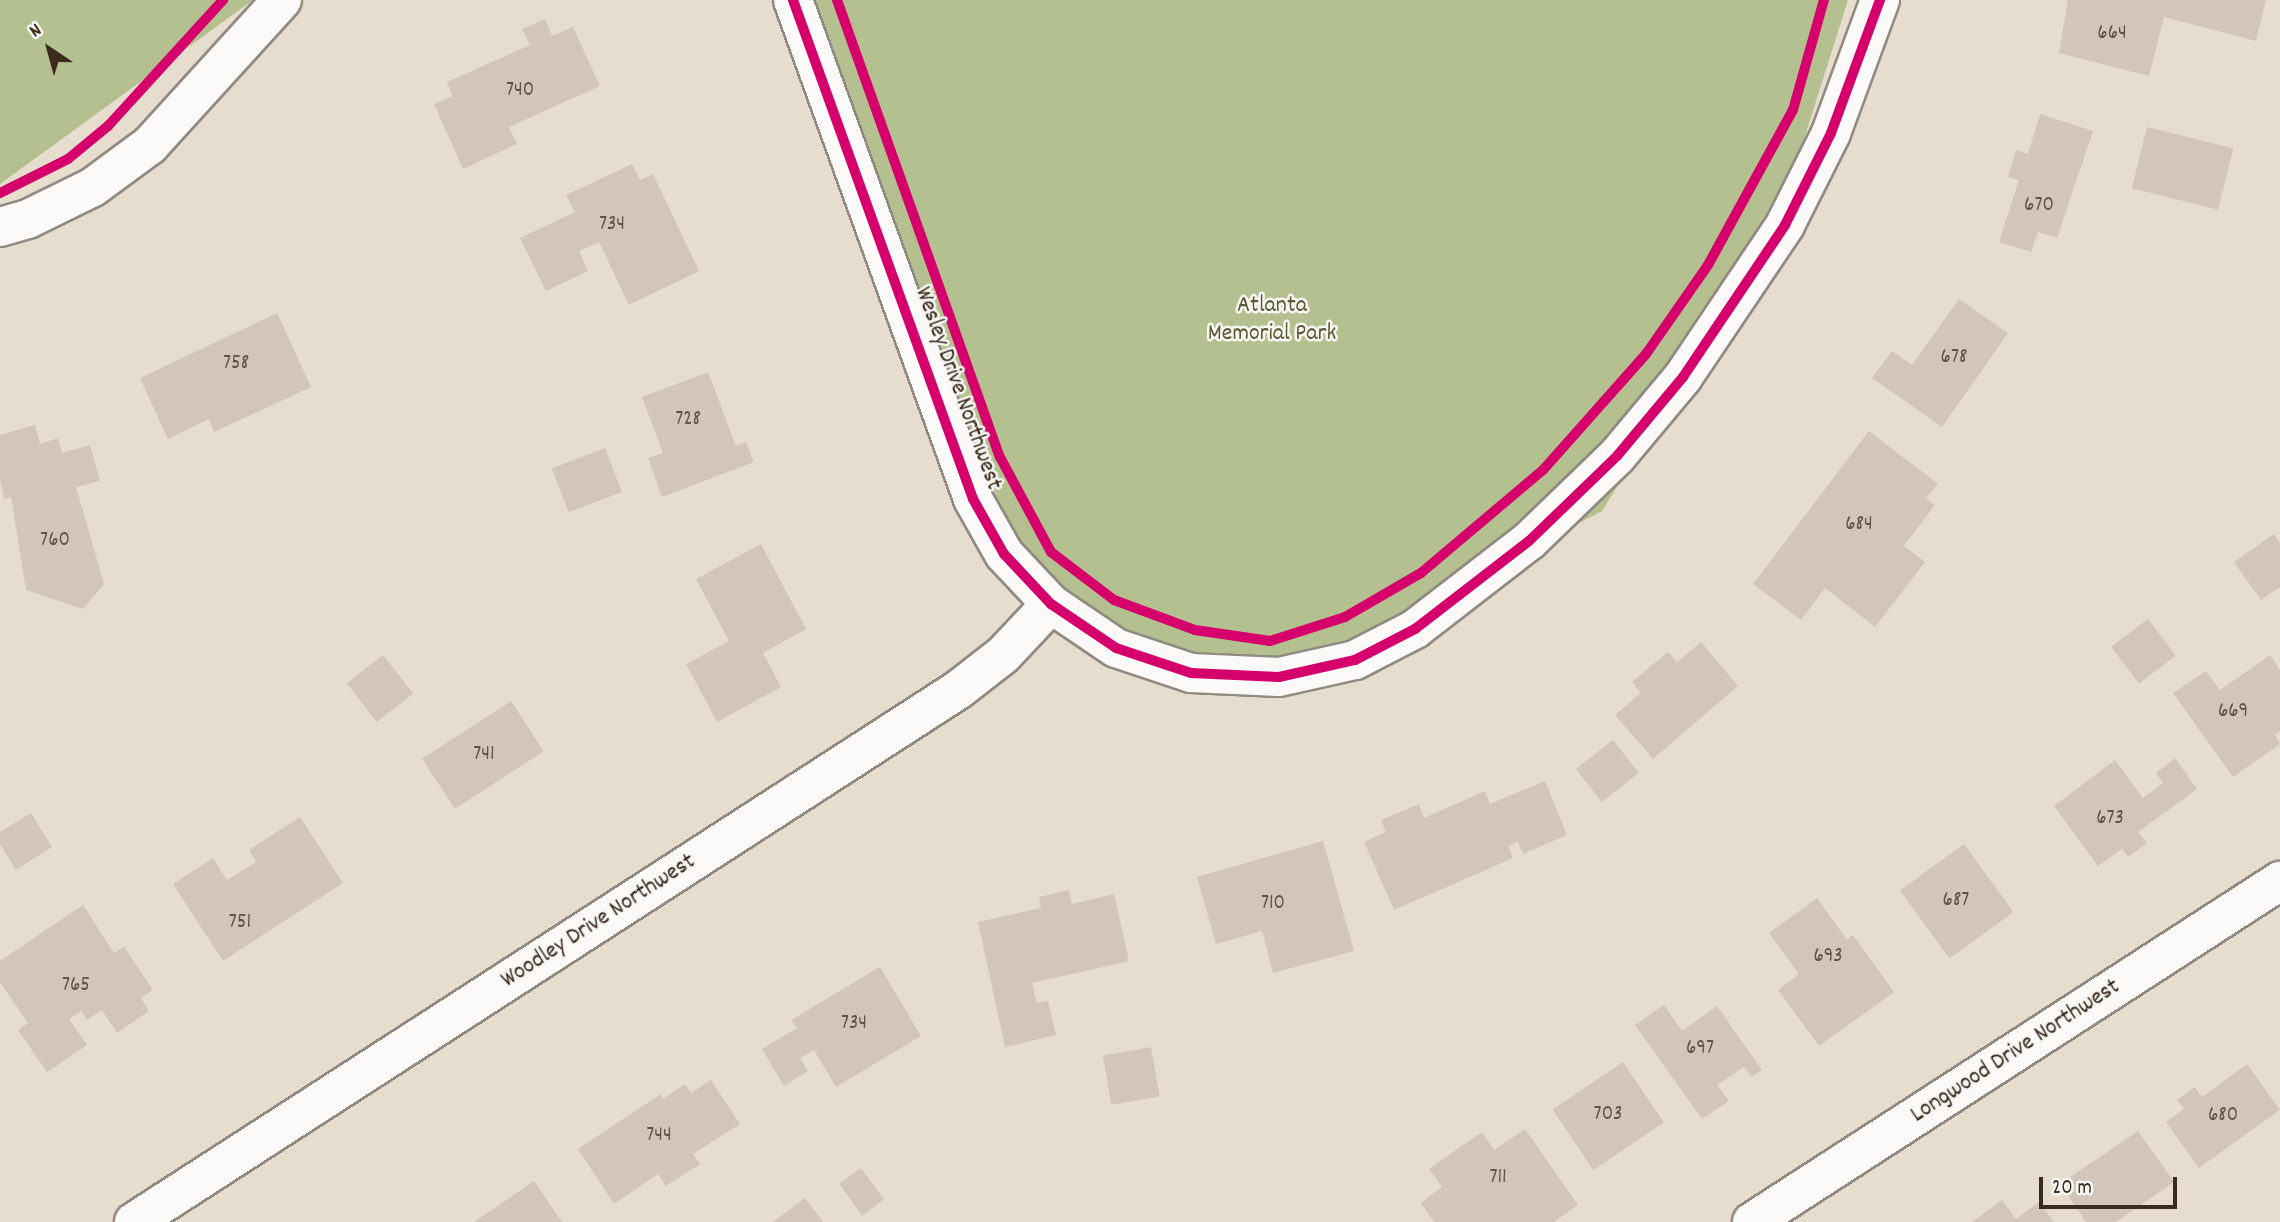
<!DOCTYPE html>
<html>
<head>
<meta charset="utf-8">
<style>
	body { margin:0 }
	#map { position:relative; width:2280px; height:1222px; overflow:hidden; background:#e6ddce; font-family:Dekko,sans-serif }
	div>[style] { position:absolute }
	.forest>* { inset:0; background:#b4c08f }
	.building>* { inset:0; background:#d2c6ba; transform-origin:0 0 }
	.roads { filter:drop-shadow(2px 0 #918a80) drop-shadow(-2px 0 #918a80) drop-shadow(0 2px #918a80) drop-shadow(0 -2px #918a80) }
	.minor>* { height:38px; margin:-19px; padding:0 19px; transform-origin:19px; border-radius:19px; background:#fbfaf8 }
	.cycleway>* { height:10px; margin:-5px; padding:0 5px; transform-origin:5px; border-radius:5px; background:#d6006c }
	span { translate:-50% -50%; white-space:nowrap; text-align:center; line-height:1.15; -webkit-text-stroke:5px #f6f6f2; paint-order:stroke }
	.number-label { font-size:21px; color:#625246 }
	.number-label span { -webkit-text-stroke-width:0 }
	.park-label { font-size:24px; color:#5e5834 }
	.street-label { font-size:24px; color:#3b2a1e }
	.north { position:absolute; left:14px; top:14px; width:70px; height:70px; -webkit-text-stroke:5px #f6f6f2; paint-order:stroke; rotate:324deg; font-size:19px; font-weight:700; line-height:28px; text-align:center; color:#3b2a1e }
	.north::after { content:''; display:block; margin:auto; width:24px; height:32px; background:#3b2a1e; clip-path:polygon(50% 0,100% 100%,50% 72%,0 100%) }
	.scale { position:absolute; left:2039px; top:1177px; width:138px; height:32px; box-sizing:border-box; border:4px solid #3b2a1e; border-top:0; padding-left:9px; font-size:21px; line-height:24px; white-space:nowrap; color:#3b2a1e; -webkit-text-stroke:5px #f6f6f2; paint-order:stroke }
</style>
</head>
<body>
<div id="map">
	<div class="forest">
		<i style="clip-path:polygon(0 0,253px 0,0 184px)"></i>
		<i style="clip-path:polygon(799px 0,1848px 0,1774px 234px,1602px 511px,1248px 696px,1047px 618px,903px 271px)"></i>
	</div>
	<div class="building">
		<i style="clip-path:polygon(2068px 0,2266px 0,2256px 41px,2164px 17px,2149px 76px,2059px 53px)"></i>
		<i style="clip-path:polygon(545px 19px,552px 36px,573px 27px,600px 86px,509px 127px,517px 144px,463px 169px,434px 104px,452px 96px,447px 82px,530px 45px,522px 29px)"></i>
		<i style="clip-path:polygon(2040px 114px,2093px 131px,2057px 238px,2038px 232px,2031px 252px,1999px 242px,2019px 180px,2008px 177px,2016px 150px,2028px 154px)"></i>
		<i style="left:2147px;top:127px;width:89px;height:63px;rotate:14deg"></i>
		<i style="clip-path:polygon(632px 164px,640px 180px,653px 174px,699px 271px,629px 305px,599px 242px,579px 251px,588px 271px,546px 291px,520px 238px,575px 212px,566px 195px)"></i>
		<i style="clip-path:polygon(1959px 299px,2008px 333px,1942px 427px,1872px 378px,1892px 351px,1912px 365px)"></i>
		<i style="clip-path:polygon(277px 313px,311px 387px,214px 432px,209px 419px,168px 439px,140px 378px)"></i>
		<i style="clip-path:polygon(708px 372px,736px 446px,746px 442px,754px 462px,662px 497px,648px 458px,663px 453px,642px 397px)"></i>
		<i style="clip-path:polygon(35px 425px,40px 444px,58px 438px,62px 453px,90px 445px,100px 481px,76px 487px,104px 584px,83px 609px,26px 590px,11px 497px,4px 499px,0 480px,0 435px)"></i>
		<i style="clip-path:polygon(1869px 431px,1938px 484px,1926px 498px,1935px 505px,1904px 546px,1925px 562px,1875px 627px,1825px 588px,1801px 620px,1753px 584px)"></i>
		<i style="left:605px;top:448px;width:47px;height:57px;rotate:69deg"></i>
		<i style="clip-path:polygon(2274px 534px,2280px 543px,2280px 587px,2261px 600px,2234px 562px)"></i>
		<i style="clip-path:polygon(761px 544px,806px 629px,763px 653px,781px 687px,717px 722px,686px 664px,729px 641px,696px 579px)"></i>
		<i style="left:2148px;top:619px;width:46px;height:46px;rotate:53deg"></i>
		<i style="clip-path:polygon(1701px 642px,1738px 686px,1653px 759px,1615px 715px,1641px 693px,1632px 682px,1668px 652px,1677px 662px)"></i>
		<i style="left:383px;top:655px;width:49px;height:46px;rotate:52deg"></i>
		<i style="clip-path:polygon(2270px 655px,2280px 670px,2280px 731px,2275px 735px,2280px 744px,2233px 777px,2173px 693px,2206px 671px,2220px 690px)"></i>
		<i style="left:511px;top:701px;width:60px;height:106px;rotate:57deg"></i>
		<i style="left:1613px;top:740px;width:42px;height:47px;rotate:52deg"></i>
		<i style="clip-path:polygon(2175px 758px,2197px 789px,2138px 832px,2147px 843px,2128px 857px,2122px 849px,2098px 866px,2054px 806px,2115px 760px,2143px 798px,2163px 783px,2156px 773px)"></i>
		<i style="clip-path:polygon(1545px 781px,1567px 835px,1523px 854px,1518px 841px,1508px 846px,1513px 858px,1394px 910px,1364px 842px,1386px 832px,1381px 820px,1419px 804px,1424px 818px,1485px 791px,1490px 804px)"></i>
		<i style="clip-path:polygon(31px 813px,52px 847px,16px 870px,0 844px,0 832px)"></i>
		<i style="clip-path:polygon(300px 817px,343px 883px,223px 961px,173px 884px,213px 858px,227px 880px,256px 862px,249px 850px)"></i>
		<i style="clip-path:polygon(1323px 841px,1354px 951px,1273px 973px,1262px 931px,1216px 944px,1197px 877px)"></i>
		<i style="left:1964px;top:844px;width:84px;height:79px;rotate:54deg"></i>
		<i style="clip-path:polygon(1069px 890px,1072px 904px,1114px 894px,1129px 961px,1032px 983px,1037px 1003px,1048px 1001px,1056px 1035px,1005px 1047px,978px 922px,1041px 908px,1039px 897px)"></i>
		<i style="clip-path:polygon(1817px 898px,1847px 940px,1853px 935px,1894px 992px,1819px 1046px,1778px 990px,1799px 974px,1769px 933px)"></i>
		<i style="clip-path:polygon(83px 905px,114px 953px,124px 947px,153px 990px,141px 998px,149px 1011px,117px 1033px,102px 1010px,87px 1020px,81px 1011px,69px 1019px,87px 1045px,47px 1072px,18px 1030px,28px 1023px,0 982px,0 961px)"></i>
		<i style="clip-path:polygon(880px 967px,921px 1036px,836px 1087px,814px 1050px,800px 1058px,808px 1071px,784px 1086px,762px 1049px,797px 1028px,791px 1020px)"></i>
		<i style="clip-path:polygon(1664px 1005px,1682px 1031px,1717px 1006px,1762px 1070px,1752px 1077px,1744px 1067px,1717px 1085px,1729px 1101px,1702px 1119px,1635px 1025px)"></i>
		<i style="left:1151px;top:1047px;width:50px;height:49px;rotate:80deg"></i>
		<i style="left:1623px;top:1062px;width:73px;height:85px;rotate:56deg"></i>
		<i style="clip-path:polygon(2247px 1064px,2280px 1110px,2199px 1168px,2166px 1122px,2184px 1109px,2177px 1100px,2195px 1087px,2202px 1097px)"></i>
		<i style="clip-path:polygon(711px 1080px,740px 1124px,693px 1154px,700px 1164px,666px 1186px,658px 1174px,614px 1204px,578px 1149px,661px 1094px,663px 1099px,685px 1084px,691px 1093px)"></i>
		<i style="clip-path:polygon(1525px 1129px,1578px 1205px,1554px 1222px,1434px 1222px,1421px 1203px,1442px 1187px,1429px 1169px,1482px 1132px,1494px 1150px)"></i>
		<i style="clip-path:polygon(2138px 1131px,2174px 1182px,2116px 1222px,2086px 1222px,2060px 1184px)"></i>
		<i style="left:861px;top:1168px;width:39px;height:27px;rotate:54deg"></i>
		<i style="clip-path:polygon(534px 1181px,562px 1222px,474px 1222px)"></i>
		<i style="clip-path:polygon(805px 1198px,823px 1222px,773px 1222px)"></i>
		<i style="clip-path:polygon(2002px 1200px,2016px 1219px,2039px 1202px,2054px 1222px,1972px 1222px)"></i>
	</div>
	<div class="roads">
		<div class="minor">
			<i style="left:793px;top:0;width:530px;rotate:70.16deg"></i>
			<i style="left:973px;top:499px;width:63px;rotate:60.6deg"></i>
			<i style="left:1004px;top:554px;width:69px;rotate:46.8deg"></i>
			<i style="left:1051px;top:604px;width:78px;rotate:34.1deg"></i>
			<i style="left:1116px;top:648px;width:79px;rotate:18.4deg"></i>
			<i style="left:1191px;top:673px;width:88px;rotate:2.6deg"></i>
			<i style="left:1279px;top:677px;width:78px;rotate:-12.6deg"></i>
			<i style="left:1355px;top:660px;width:68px;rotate:-27.3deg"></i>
			<i style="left:1415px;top:629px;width:144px;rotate:-37.7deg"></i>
			<i style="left:1529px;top:541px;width:122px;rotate:-44deg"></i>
			<i style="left:1617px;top:456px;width:103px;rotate:-50.1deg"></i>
			<i style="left:1683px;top:377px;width:183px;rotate:-56.1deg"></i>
			<i style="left:1785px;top:225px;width:103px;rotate:-63.4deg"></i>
			<i style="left:1831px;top:133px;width:142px;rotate:-69.8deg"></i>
			<i style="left:0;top:227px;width:29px;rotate:-16deg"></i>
			<i style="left:28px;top:219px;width:72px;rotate:-26.2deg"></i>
			<i style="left:93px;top:187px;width:71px;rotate:-36.4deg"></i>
			<i style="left:150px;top:145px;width:196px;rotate:-47.7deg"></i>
			<i style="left:134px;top:1222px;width:981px;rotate:-32.85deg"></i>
			<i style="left:958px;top:690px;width:57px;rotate:-37.9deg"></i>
			<i style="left:1003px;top:655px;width:70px;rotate:-46.7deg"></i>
			<i style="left:1752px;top:1222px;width:629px;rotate:-32.86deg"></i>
		</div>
	</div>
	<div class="cycleway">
		<i style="left:793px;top:0;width:530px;rotate:70.16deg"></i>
		<i style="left:973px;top:499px;width:63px;rotate:60.6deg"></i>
		<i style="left:1004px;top:554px;width:69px;rotate:46.8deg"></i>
		<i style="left:1051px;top:604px;width:78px;rotate:34.1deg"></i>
		<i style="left:1116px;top:648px;width:79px;rotate:18.4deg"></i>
		<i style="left:1191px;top:673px;width:88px;rotate:2.6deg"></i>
		<i style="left:1279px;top:677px;width:78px;rotate:-12.6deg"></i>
		<i style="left:1355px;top:660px;width:68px;rotate:-27.3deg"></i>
		<i style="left:1415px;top:629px;width:144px;rotate:-37.7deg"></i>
		<i style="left:1529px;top:541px;width:122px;rotate:-44deg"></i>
		<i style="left:1617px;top:456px;width:103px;rotate:-50.1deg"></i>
		<i style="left:1683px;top:377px;width:183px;rotate:-56.1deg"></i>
		<i style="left:1785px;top:225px;width:103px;rotate:-63.4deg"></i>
		<i style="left:1831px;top:133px;width:142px;rotate:-69.8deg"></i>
		<i style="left:837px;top:0;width:485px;rotate:70.4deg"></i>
		<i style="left:1000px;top:457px;width:108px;rotate:61.8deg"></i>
		<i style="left:1051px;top:552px;width:79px;rotate:37.3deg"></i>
		<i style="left:1114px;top:600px;width:86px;rotate:20.3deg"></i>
		<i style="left:1195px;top:630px;width:76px;rotate:8.3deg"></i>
		<i style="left:1270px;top:641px;width:79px;rotate:-17.7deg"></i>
		<i style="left:1345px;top:617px;width:88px;rotate:-30.1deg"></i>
		<i style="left:1421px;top:573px;width:160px;rotate:-40.2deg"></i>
		<i style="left:1543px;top:470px;width:155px;rotate:-48.4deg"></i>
		<i style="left:1646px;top:354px;width:108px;rotate:-55.1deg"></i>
		<i style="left:1708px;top:265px;width:177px;rotate:-61.3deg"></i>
		<i style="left:1793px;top:110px;width:114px;rotate:-74.3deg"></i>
		<i style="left:0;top:193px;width:76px;rotate:-26.6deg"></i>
		<i style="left:68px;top:159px;width:52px;rotate:-39.5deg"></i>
		<i style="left:108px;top:126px;width:171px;rotate:-47.6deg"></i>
	</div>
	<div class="number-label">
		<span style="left:2112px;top:34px">664</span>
		<span style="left:520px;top:91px">740</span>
		<span style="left:2039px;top:206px">670</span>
		<span style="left:612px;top:225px">734</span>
		<span style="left:1954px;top:358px">678</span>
		<span style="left:236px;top:364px">758</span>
		<span style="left:688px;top:420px">728</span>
		<span style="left:1859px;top:525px">684</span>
		<span style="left:55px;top:541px">760</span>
		<span style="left:2233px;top:712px">669</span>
		<span style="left:484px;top:755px">741</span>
		<span style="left:2110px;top:819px">673</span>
		<span style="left:1956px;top:901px">687</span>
		<span style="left:1273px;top:904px">710</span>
		<span style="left:240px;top:923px">751</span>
		<span style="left:1828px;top:957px">693</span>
		<span style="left:76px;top:986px">765</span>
		<span style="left:854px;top:1024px">734</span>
		<span style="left:1700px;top:1049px">697</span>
		<span style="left:1608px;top:1115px">703</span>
		<span style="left:2223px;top:1116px">680</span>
		<span style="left:659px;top:1136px">744</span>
		<span style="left:1498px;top:1178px">711</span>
	</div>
	<div class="park-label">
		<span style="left:1272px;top:321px">Atlanta<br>Memorial Park</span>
	</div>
	<div class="street-label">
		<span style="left:957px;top:389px;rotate:70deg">Wesley Drive Northwest</span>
		<span style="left:599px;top:922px;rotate:-33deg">Woodley Drive Northwest</span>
		<span style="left:2016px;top:1052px;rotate:-33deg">Longwood Drive Northwest</span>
	</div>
	<div class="north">N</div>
	<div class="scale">20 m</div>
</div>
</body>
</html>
